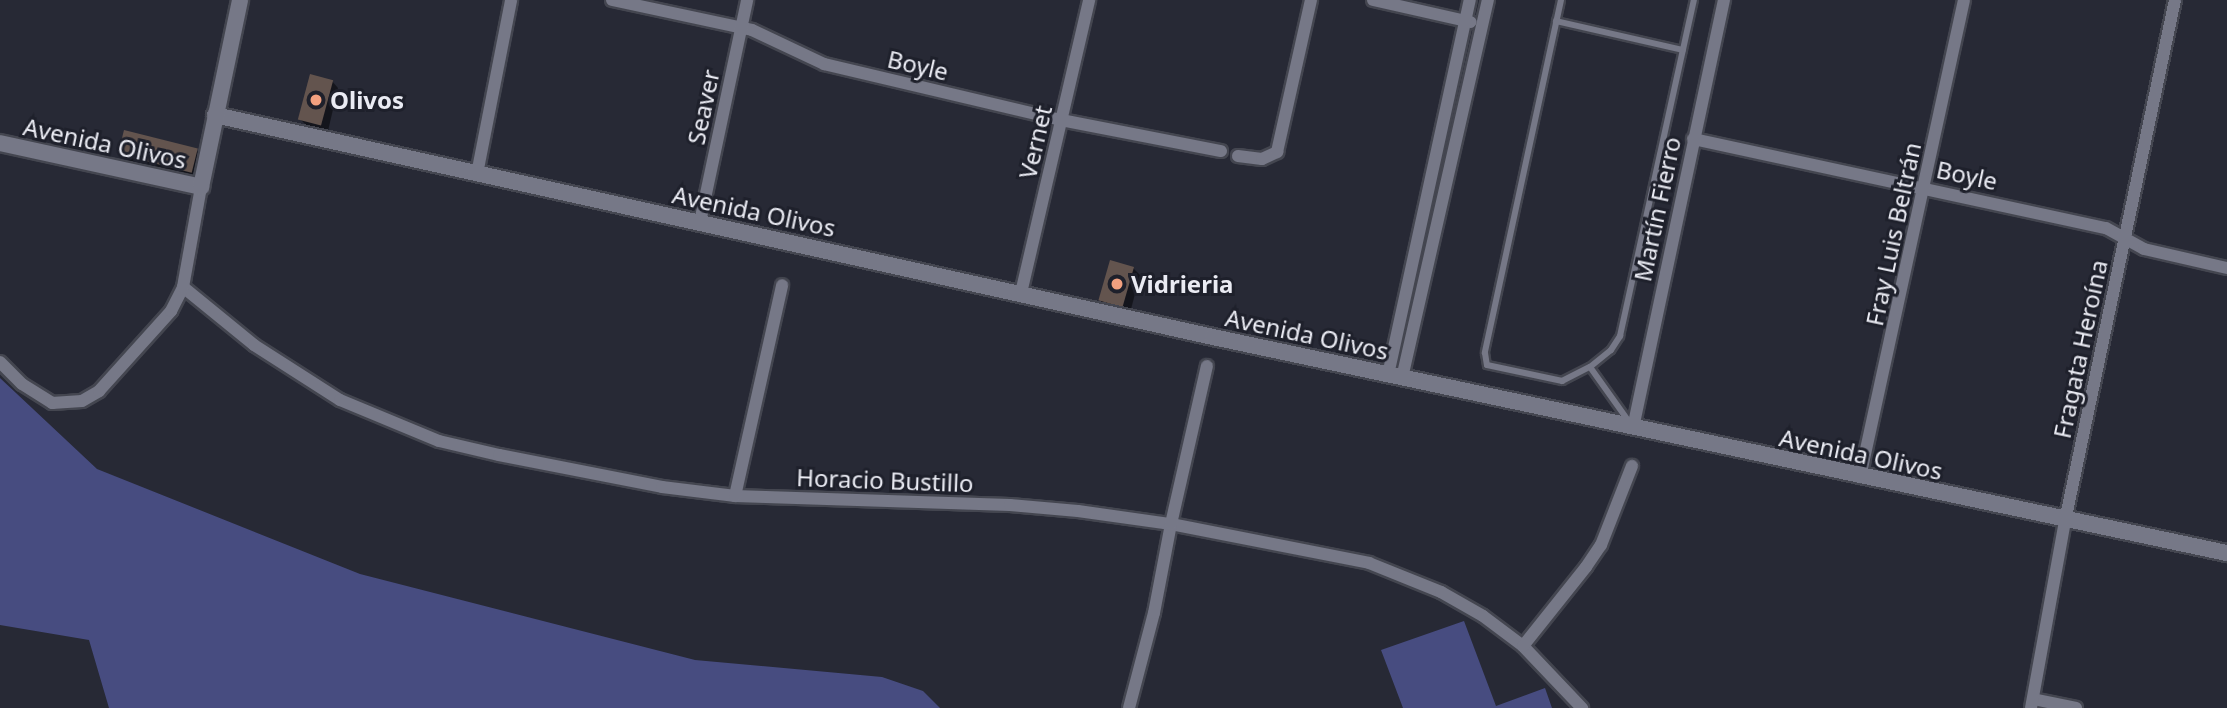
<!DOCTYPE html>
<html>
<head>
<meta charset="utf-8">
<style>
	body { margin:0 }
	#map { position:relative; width:2227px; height:708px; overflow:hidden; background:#272935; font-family:"Noto Sans",sans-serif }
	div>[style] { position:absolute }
	.green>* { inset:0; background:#474c80 }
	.shadow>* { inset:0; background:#0007 }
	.building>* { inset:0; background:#63544e; transform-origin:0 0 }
	.roads { filter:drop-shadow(2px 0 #444650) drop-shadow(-2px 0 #444650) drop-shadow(0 2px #444650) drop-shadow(0 -2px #444650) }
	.service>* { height:6px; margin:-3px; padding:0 3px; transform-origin:3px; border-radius:3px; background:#767887 }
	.minor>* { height:12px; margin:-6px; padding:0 6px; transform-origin:6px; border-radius:6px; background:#767887 }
	.tertiary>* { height:16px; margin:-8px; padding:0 8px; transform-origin:8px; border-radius:8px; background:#767887 }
	.dots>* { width:19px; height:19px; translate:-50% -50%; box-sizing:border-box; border:4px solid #1e202b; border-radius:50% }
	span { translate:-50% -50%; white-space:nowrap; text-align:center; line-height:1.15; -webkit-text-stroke:6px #1e202b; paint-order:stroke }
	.street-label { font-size:24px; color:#eaebf3 }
	.poi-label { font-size:24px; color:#eaebf3; font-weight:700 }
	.left { translate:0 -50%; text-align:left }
</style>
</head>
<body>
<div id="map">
	<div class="green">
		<i style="clip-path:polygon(0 378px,97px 469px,360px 574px,695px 660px,882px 677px,923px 691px,940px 708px,109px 708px,89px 640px,0 625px)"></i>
		<i style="clip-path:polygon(1464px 621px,1496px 706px,1545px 688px,1552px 708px,1403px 708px,1381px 650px)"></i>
	</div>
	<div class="shadow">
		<i style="clip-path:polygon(332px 81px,338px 88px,328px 131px,307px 126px,300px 119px)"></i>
		<i style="clip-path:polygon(197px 151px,207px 161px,202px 181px,130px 163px,120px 153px)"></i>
		<i style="clip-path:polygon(1133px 268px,1140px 275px,1130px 313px,1107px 307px,1101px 301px)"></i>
	</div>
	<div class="building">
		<i style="left:310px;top:74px;width:24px;height:47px;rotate:15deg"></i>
		<i style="left:124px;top:130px;width:76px;height:25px;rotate:14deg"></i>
		<i style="left:1110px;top:260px;width:25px;height:42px;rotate:16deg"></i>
	</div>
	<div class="roads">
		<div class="service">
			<i style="left:1561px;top:0;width:361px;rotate:102.2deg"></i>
			<i style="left:1485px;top:353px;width:12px;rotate:81deg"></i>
			<i style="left:1487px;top:365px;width:77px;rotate:12deg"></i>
			<i style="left:1562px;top:381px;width:31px;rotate:-27deg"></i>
			<i style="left:1590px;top:367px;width:27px;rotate:-39deg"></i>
			<i style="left:1611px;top:350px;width:17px;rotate:-57deg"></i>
			<i style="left:1620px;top:336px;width:344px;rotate:-77.6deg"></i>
			<i style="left:1556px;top:21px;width:130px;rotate:12.9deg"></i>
			<i style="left:1590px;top:367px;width:69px;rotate:54.5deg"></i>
		</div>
		<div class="minor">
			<i style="left:612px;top:0;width:143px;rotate:12.1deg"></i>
			<i style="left:752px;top:30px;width:80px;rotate:25.3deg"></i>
			<i style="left:824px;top:64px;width:244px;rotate:13.3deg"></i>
			<i style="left:1061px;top:120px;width:163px;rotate:11deg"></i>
			<i style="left:1373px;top:0;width:100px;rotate:12.7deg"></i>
			<i style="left:1693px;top:139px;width:422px;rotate:12.2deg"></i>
			<i style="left:2106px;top:228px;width:43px;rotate:28.9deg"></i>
			<i style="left:2144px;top:249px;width:85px;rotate:12.9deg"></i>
			<i style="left:1238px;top:156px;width:24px;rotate:7deg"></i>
			<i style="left:1262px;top:159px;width:17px;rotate:-25deg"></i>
			<i style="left:1277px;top:152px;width:156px;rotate:-77.4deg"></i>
			<i style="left:477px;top:174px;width:177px;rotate:-78.9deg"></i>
			<i style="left:700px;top:222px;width:227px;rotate:-78deg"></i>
			<i style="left:183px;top:287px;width:92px;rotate:39.2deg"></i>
			<i style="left:254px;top:345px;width:102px;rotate:32.6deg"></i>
			<i style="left:340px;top:400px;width:107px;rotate:22.5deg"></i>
			<i style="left:439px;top:441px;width:62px;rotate:13.1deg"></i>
			<i style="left:499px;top:455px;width:166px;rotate:11.1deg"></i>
			<i style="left:662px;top:487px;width:74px;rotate:7deg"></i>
			<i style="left:735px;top:496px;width:275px;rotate:1.9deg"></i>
			<i style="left:1010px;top:505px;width:68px;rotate:5deg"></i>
			<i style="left:1078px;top:511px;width:94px;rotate:8deg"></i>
			<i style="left:1171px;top:524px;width:202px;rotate:11.1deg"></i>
			<i style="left:1369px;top:563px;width:78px;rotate:21.9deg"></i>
			<i style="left:1441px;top:592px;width:48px;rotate:29.7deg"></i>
			<i style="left:1483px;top:616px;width:50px;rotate:36.9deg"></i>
			<i style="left:1523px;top:646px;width:86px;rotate:46.4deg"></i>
			<i style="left:1021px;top:293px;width:301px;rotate:-76.9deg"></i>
			<i style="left:0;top:362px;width:31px;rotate:45deg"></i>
			<i style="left:22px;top:384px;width:36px;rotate:32deg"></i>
			<i style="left:52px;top:403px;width:30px;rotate:-4deg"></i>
			<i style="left:82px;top:401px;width:20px;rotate:-30deg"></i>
			<i style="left:99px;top:391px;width:108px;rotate:-48deg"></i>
			<i style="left:171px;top:311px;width:27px;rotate:-63deg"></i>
			<i style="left:183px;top:287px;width:102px;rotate:-79.8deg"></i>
			<i style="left:1388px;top:375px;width:384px;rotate:-77.7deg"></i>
			<i style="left:1402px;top:378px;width:388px;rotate:-77.2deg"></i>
			<i style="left:1633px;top:428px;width:438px;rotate:-78deg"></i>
			<i style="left:1860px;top:477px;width:488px;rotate:-77.7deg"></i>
			<i style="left:735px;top:496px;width:216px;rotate:-77.4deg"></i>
			<i style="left:1523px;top:646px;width:101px;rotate:-51.4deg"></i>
			<i style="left:1586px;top:567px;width:27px;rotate:-56deg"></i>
			<i style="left:1601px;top:545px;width:85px;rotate:-68.6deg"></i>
			<i style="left:2033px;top:699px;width:44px;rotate:11.8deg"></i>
			<i style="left:1129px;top:708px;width:98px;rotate:-75.3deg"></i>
			<i style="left:1154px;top:613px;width:91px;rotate:-79.2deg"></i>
			<i style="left:1171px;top:524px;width:162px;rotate:-77.2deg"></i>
			<i style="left:2031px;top:708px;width:190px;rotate:-79.7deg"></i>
			<i style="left:2065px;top:521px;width:532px;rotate:-78.08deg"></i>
		</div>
		<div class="tertiary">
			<i style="left:215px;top:115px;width:1022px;rotate:12.54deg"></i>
			<i style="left:1213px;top:337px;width:1037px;rotate:12.03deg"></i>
			<i style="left:0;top:143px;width:206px;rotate:12.3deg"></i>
			<i style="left:201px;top:187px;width:191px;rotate:-78.2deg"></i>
		</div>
	</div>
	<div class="dots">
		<i style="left:316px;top:100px;background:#f2a07f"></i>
		<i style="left:1117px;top:284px;background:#f2a07f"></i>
	</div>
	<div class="street-label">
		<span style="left:918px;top:65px;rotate:13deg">Boyle</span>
		<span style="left:703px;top:107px;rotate:-78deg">Seaver</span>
		<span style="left:1035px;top:142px;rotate:-77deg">Vernet</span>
		<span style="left:105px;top:143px;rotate:12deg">Avenida Olivos</span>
		<span style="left:1967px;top:175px;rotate:12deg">Boyle</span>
		<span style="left:1657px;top:209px;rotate:-78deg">Martín Fierro</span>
		<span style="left:754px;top:211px;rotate:12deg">Avenida Olivos</span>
		<span style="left:1893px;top:234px;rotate:-78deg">Fray Luis Beltrán</span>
		<span style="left:1307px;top:334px;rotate:12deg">Avenida Olivos</span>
		<span style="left:2080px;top:349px;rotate:-78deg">Fragata Heroína</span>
		<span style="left:1861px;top:454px;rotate:12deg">Avenida Olivos</span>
		<span style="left:885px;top:480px;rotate:2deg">Horacio Bustillo</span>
	</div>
	<div class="poi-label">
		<span class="left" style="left:330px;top:100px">Olivos</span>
		<span class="left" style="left:1131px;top:284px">Vidrieria</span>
	</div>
</div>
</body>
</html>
